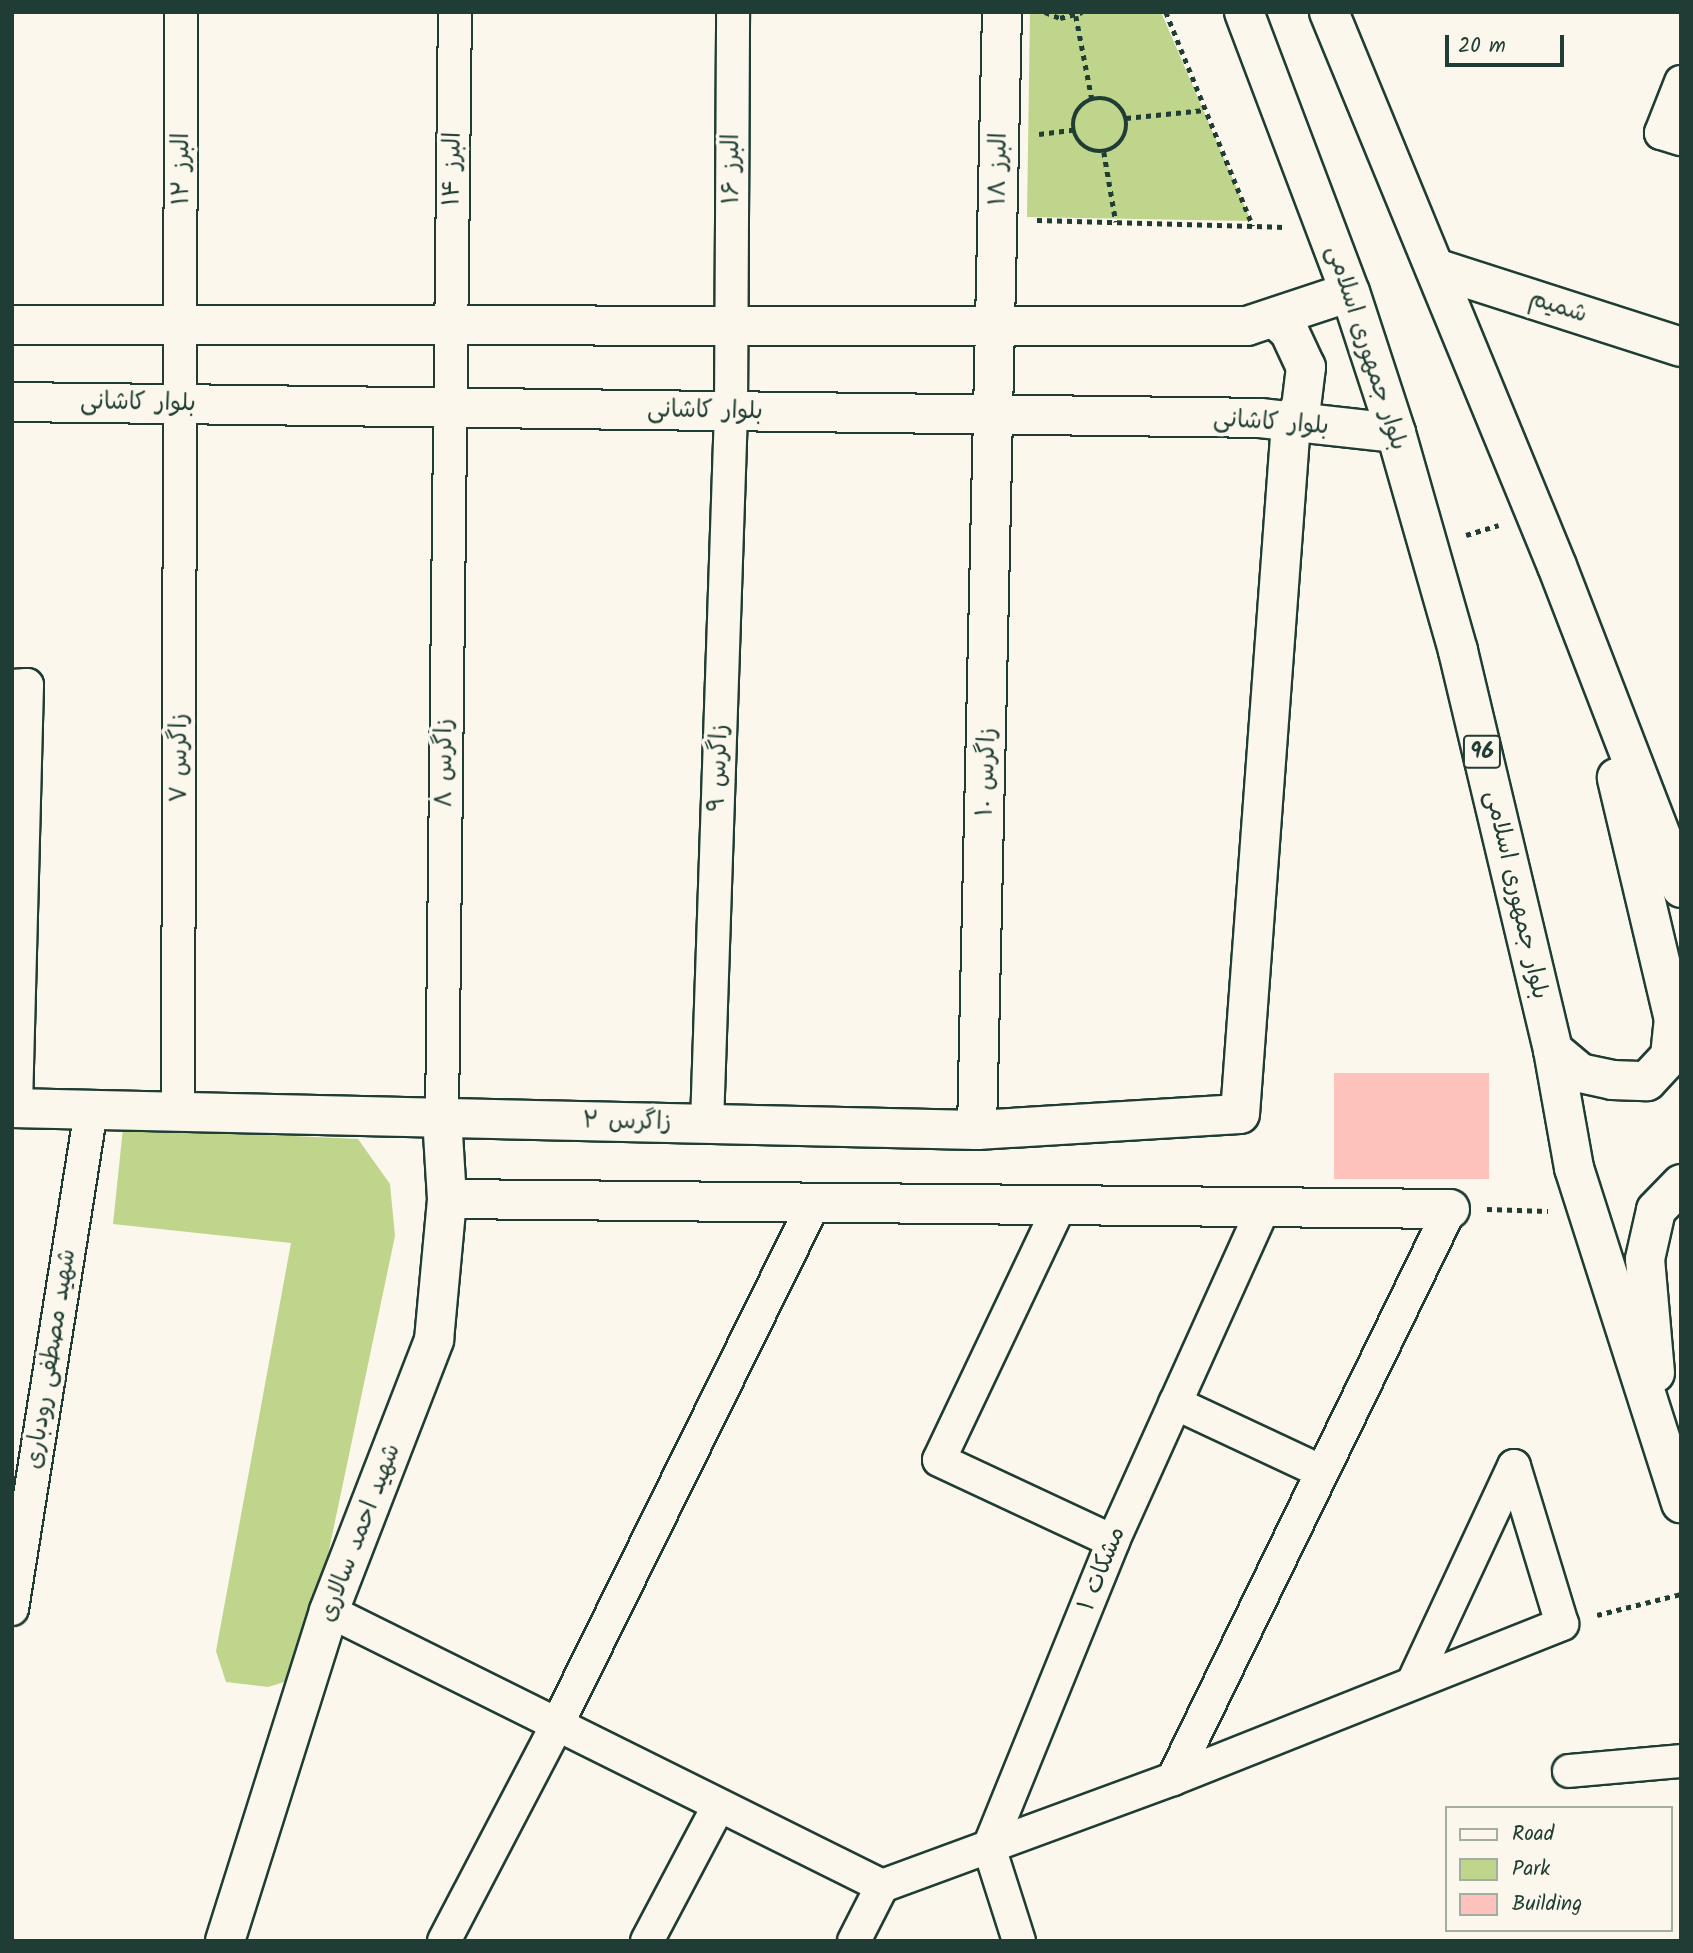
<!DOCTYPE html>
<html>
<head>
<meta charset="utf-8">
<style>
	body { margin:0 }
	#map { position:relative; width:1693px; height:1953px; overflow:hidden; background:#fbf7ec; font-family:Kalam,"Playpen Sans Arabic",sans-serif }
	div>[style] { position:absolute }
	.green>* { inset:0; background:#bfd58b }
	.building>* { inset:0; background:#fec2bd; transform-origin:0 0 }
	.path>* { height:4.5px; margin-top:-2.25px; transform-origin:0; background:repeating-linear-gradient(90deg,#1f3d34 0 5px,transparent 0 10px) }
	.path>.ring { margin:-2.25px; padding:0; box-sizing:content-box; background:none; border:4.5px solid #1f3d34; border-radius:50% }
	.roads { filter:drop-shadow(2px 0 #1f3d34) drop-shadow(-2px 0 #1f3d34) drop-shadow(0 2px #1f3d34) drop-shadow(0 -2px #1f3d34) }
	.minor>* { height:32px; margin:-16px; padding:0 16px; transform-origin:16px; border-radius:16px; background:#fbf7ec }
	.tertiary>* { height:38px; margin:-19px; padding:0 19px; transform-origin:19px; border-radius:19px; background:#fbf7ec }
	.secondary>* { height:38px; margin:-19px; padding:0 19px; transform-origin:19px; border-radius:19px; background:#fbf7ec }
	.primary>* { height:38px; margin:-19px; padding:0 19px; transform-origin:19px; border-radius:19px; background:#fbf7ec }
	span { translate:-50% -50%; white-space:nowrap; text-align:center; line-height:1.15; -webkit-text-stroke:7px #fbf7ec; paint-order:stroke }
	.shield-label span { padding:2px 5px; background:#fbf7ec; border:2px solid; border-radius:5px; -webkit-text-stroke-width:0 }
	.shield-label { font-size:23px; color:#1f3d34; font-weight:700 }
	.street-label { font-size:24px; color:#1f3d34 }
	.frame { position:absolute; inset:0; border:14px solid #1f3d34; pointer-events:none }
	.legend { position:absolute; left:1445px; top:1806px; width:228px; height:126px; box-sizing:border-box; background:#fbf7ec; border:2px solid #a3ada2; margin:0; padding:9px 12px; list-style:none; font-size:21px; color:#1f3d34 }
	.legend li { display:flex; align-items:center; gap:14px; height:35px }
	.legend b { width:35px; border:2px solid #a3ada2 }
	.scale { position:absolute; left:1445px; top:35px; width:119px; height:32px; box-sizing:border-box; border:4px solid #1f3d34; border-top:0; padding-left:9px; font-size:21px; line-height:24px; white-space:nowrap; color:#1f3d34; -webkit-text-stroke:5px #fbf7ec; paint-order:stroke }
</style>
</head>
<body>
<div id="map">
	<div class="green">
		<i style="clip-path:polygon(1030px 12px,1161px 12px,1251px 221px,1027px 217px)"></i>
		<i style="clip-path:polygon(123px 1128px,358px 1139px,390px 1184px,395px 1236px,309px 1645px,297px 1678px,268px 1687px,226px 1682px,216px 1651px,291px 1243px,113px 1224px)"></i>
	</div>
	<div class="building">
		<i style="left:1489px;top:1073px;width:106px;height:155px;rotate:90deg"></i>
	</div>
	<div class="path">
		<i style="left:1045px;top:12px;width:16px;rotate:22deg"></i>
		<i style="left:1060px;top:18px;width:23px;rotate:-15deg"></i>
		<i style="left:1166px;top:12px;width:231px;rotate:67.9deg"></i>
		<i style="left:1076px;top:16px;width:85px;rotate:79.1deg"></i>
		<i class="ring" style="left:1073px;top:98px;width:49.5px;height:49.5px"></i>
		<i style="left:1126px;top:118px;width:79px;rotate:-5.8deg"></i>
		<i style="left:1039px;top:134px;width:34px;rotate:-7deg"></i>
		<i style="left:1104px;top:152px;width:71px;rotate:80.3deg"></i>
		<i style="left:1037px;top:220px;width:247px;rotate:1.6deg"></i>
		<i style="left:1466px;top:535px;width:34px;rotate:-17deg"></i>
		<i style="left:1487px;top:1209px;width:61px;rotate:1.9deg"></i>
		<i style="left:1597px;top:1615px;width:87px;rotate:-14deg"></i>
	</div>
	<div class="roads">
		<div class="minor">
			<i style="left:1681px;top:82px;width:55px;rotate:111.4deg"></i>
			<i style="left:1661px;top:133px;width:21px;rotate:17deg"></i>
			<i style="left:12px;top:686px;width:15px;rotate:-4deg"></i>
			<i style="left:27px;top:685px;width:423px;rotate:91.5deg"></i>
			<i style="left:178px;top:1112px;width:1100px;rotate:-89.84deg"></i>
			<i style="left:442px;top:1118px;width:1106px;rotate:-89.33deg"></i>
			<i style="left:707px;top:1124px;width:713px;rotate:-88.07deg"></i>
			<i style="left:731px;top:411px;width:399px;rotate:-89.7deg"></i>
			<i style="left:1061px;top:1203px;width:284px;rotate:115.4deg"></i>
			<i style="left:939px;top:1460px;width:192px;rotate:25deg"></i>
			<i style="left:1175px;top:1403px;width:162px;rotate:25.1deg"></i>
			<i style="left:12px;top:1609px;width:505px;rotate:-81deg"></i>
			<i style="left:329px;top:1611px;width:618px;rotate:26.44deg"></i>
			<i style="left:882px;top:1886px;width:310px;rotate:-20.2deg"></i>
			<i style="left:1173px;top:1779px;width:419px;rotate:-21.7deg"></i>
			<i style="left:1562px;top:1624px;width:165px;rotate:-106.9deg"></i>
			<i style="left:1514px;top:1466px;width:239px;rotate:115deg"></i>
			<i style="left:1569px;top:1771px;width:112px;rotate:-5.1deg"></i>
			<i style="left:1173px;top:1779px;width:634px;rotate:-64.08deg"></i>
			<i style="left:444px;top:1941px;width:242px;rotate:-62.4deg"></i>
			<i style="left:556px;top:1727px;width:586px;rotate:-63.78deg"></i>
			<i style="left:647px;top:1941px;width:152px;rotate:-62.1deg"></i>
			<i style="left:854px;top:1941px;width:62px;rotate:-63deg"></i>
			<i style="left:1019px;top:1941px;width:99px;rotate:-107.7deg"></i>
			<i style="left:989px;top:1847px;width:330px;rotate:-67.9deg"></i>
			<i style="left:1113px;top:1541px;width:369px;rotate:-65.7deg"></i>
		</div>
		<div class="tertiary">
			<i style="left:1435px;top:268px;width:258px;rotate:17.8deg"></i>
			<i style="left:12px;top:1108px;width:965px;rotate:1.31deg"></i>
			<i style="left:977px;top:1130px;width:263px;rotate:-3.5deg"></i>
			<i style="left:1240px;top:1114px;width:693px;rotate:-85.78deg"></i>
			<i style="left:977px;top:1130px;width:1118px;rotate:-88.72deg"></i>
			<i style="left:447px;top:1199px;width:1003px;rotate:0.57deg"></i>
			<i style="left:225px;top:1941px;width:346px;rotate:-72.5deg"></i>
			<i style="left:329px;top:1611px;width:291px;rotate:-68.8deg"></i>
			<i style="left:434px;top:1340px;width:142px;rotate:-84.7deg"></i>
			<i style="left:447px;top:1199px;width:81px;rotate:-93.5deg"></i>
		</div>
		<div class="secondary">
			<i style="left:1274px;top:318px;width:20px;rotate:41deg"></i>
			<i style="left:1289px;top:331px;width:40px;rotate:65deg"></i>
			<i style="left:1306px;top:367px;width:39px;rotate:97deg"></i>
			<i style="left:1301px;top:406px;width:20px;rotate:120deg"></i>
			<i style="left:12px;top:325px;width:1235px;rotate:0.05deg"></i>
			<i style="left:1247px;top:326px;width:108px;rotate:-18.3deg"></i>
			<i style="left:12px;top:402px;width:1248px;rotate:0.73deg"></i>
			<i style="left:1260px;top:418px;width:137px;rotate:6.3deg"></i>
		</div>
		<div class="primary">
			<i style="left:1244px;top:12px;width:299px;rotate:69.3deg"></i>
			<i style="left:1350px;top:292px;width:148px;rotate:71.9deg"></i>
			<i style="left:1396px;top:433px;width:227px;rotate:74.1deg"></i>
			<i style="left:1458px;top:651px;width:410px;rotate:76.6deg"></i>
			<i style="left:1553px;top:1050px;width:120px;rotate:79.9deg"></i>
			<i style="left:1574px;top:1168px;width:352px;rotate:72.3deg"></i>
			<i style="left:1329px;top:12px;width:599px;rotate:67.63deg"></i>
			<i style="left:1557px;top:566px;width:345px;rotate:68.9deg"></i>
			<i style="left:1553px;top:1050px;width:35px;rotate:40deg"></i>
			<i style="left:1580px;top:1073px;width:33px;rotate:12deg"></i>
			<i style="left:1612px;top:1080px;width:35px;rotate:2deg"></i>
			<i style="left:1647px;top:1081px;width:34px;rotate:-47deg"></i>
			<i style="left:1670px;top:1056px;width:36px;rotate:-84deg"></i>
			<i style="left:1674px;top:1020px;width:249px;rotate:-103.3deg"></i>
			<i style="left:1655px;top:1373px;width:114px;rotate:-95deg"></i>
			<i style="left:1645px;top:1259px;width:50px;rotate:-77.3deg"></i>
			<i style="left:1656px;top:1210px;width:36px;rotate:-46deg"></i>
		</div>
	</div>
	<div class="shield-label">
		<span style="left:1482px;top:752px">96</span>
	</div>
	<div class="street-label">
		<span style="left:182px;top:169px;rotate:-90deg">البرز ۱۲</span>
		<span style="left:453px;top:169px;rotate:-89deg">البرز ۱۴</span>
		<span style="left:732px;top:169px;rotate:-90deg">البرز ۱۶</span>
		<span style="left:999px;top:169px;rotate:-89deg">البرز ۱۸</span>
		<span style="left:1558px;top:307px;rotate:18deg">شمیم</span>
		<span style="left:1366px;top:348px;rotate:72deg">بلوار جمهوری اسلامی</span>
		<span style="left:138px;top:403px;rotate:1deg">بلوار کاشانی</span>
		<span style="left:705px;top:411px;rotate:1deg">بلوار کاشانی</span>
		<span style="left:1271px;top:423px;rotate:4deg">بلوار کاشانی</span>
		<span style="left:180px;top:758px;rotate:-90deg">زاگرس ۷</span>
		<span style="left:445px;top:763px;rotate:-90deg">زاگرس ۸</span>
		<span style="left:719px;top:768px;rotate:-88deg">زاگرس ۹</span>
		<span style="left:987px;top:772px;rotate:-88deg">زاگرس ۱۰</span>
		<span style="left:1516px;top:895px;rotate:77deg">بلوار جمهوری اسلامی</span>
		<span style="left:627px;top:1122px;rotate:1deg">زاگرس ۲</span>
		<span style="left:51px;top:1359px;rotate:-81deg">شهید مصطفی رودباری</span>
		<span style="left:360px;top:1533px;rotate:-69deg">شهید احمد سالاری</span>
		<span style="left:1102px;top:1569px;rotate:-68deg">مشکات ۱</span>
	</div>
	<div class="frame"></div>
	<ul class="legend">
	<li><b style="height:9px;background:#fbf7ec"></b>Road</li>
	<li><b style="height:19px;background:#bfd58b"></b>Park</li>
	<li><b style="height:19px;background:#fec2bd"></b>Building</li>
	</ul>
	<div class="scale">20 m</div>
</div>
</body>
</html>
